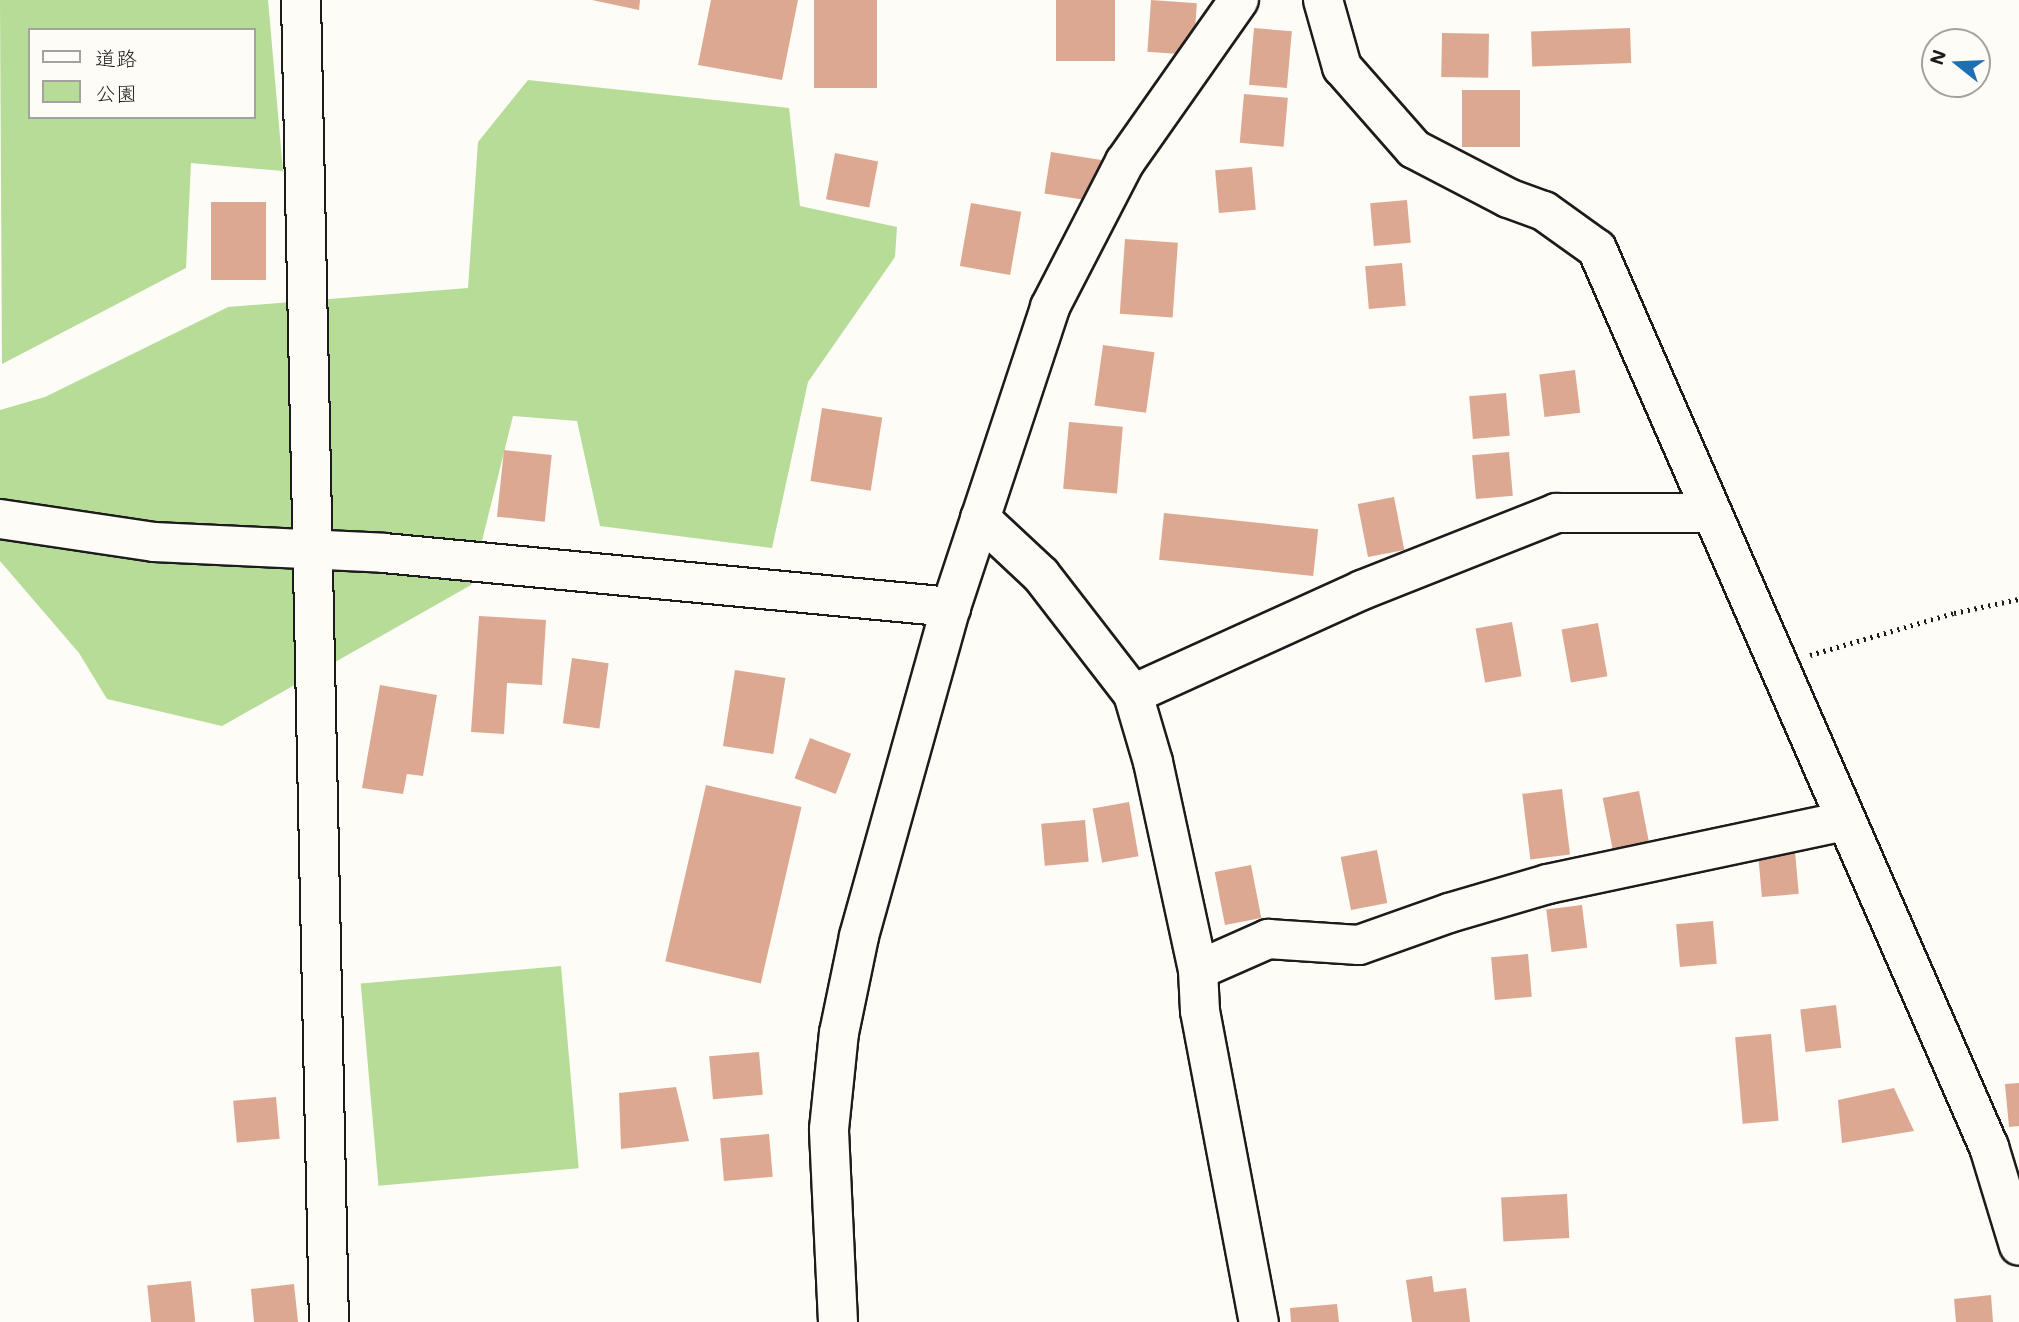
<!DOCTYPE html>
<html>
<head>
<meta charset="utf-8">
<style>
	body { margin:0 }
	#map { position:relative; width:2019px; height:1322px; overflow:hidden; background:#fdfcf7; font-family:Mali,"Klee One",sans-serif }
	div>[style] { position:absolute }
	.green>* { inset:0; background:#b6dc97; transform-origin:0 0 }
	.building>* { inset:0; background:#dda892; transform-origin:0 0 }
	.path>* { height:4.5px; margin-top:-2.25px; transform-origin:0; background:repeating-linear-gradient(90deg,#1c1c1c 0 2px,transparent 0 7px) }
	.roads { filter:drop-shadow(2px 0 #1c1c1c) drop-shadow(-2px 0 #1c1c1c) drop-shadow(0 2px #1c1c1c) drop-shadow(0 -2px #1c1c1c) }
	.minor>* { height:38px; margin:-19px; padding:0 19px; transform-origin:19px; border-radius:19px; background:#fdfcf7 }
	span { translate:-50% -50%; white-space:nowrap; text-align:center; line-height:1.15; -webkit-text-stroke:7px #fdfcf7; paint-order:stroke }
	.legend { position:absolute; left:28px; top:28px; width:228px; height:91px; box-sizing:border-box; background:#fdfcf7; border:2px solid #a3a29f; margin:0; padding:9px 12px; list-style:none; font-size:21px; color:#1c1c1c }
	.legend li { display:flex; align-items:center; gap:14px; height:35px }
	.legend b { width:35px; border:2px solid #a3a29f }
	.north { position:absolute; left:1921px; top:28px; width:70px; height:70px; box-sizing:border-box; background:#fdfcf7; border:2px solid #a3a29f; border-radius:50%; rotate:288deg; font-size:19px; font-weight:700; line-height:28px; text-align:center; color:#1c1c1c }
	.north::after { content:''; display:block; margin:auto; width:24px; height:32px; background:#1f6fb2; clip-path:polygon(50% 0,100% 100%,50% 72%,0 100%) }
</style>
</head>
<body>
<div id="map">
	<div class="green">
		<i style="clip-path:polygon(evenodd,0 0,268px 0,283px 171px,191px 163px,186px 268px,2px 364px,0 0,30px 30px,254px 30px,254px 117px,30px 117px,30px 30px)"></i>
		<i style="clip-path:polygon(528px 80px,789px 108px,800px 206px,897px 227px,895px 257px,808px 382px,772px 548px,600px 526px,577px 421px,513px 416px,471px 585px,222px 726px,107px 699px,79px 653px,0 561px,0 410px,45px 397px,228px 307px,468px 288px,478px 142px)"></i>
		<i style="left:561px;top:966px;width:203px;height:201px;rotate:85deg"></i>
	</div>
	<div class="building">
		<i style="clip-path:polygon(592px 0,640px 0,639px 10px)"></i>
		<i style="clip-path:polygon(711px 0,798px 0,782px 80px,698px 65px)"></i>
		<i style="left:814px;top:0;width:63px;height:88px"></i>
		<i style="left:1056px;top:0;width:59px;height:61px"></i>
		<i style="left:1151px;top:0;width:46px;height:52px;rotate:4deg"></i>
		<i style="left:1254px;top:28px;width:38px;height:57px;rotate:5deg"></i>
		<i style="left:1630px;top:28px;width:35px;height:99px;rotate:88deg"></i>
		<i style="left:1442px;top:33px;width:47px;height:44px;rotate:1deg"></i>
		<i style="left:1462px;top:90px;width:58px;height:57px"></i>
		<i style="left:1244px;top:94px;width:44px;height:49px;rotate:5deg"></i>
		<i style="left:1051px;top:152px;width:51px;height:42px;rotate:9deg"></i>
		<i style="left:835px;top:153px;width:44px;height:47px;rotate:11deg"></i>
		<i style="left:1252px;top:167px;width:43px;height:37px;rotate:85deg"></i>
		<i style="left:1407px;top:200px;width:43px;height:37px;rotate:85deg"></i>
		<i style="left:211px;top:202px;width:55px;height:78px"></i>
		<i style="left:971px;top:203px;width:51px;height:64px;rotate:10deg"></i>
		<i style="left:1125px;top:239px;width:53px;height:75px;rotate:4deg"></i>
		<i style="left:1402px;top:263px;width:43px;height:37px;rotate:85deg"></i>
		<i style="left:1103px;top:345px;width:52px;height:61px;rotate:8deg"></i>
		<i style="left:1575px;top:370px;width:43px;height:36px;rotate:83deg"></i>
		<i style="left:1506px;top:393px;width:43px;height:37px;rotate:85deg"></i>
		<i style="left:822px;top:408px;width:61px;height:74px;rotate:9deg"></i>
		<i style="left:1069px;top:422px;width:54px;height:67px;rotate:5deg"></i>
		<i style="left:504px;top:450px;width:48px;height:67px;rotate:6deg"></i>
		<i style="left:1509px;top:452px;width:44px;height:37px;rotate:85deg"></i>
		<i style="left:1394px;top:497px;width:54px;height:37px;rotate:79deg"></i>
		<i style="left:1164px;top:513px;width:155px;height:47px;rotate:6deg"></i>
		<i style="clip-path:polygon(479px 616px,546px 620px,542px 685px,507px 683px,504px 734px,471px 732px)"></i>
		<i style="left:1512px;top:622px;width:55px;height:37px;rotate:80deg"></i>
		<i style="left:1598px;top:623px;width:54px;height:37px;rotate:80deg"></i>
		<i style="left:572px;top:658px;width:37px;height:66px;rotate:8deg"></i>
		<i style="left:735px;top:670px;width:51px;height:77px;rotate:9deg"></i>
		<i style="clip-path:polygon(380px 685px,437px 695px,423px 776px,407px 774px,403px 794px,362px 788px)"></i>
		<i style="left:810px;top:738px;width:44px;height:43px;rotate:21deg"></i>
		<i style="left:706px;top:785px;width:98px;height:181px;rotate:13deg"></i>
		<i style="left:1562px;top:789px;width:66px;height:40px;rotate:83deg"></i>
		<i style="left:1639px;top:791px;width:54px;height:37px;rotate:79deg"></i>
		<i style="left:1129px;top:802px;width:55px;height:37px;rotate:80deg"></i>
		<i style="left:1085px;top:820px;width:42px;height:44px;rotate:85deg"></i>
		<i style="left:1377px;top:850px;width:54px;height:37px;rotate:79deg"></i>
		<i style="left:1795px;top:851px;width:43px;height:37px;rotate:85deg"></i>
		<i style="left:1251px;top:865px;width:54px;height:37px;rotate:79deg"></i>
		<i style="left:1582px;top:905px;width:43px;height:36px;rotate:83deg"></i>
		<i style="left:1713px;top:921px;width:43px;height:37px;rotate:85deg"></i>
		<i style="left:1528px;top:954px;width:43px;height:37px;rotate:85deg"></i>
		<i style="left:1836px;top:1005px;width:43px;height:36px;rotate:83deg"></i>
		<i style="left:1771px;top:1034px;width:87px;height:36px;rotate:85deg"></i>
		<i style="left:759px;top:1052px;width:43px;height:50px;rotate:85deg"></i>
		<i style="clip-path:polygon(2019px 1083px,2019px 1126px,2009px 1127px,2005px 1084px)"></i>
		<i style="clip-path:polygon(676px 1087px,689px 1141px,621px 1149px,619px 1093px)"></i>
		<i style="clip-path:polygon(1894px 1088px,1914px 1131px,1842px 1143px,1838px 1100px)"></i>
		<i style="left:276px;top:1097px;width:42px;height:43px;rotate:85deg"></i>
		<i style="left:769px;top:1134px;width:43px;height:49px;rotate:85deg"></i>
		<i style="left:1567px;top:1194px;width:44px;height:66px;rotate:87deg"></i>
		<i style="clip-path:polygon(1432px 1276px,1434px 1292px,1466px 1288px,1470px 1322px,1412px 1322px,1406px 1280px)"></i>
		<i style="left:191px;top:1281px;width:41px;height:44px;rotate:84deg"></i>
		<i style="clip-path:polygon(294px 1284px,298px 1322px,254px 1322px,251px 1289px)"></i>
		<i style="clip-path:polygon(1991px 1295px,1993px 1322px,1956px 1322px,1954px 1299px)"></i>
		<i style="clip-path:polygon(1337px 1304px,1339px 1322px,1291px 1322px,1290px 1308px)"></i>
	</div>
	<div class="path">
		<i style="left:1810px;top:655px;width:150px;rotate:-16.3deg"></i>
		<i style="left:1954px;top:613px;width:66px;rotate:-12.2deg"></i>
	</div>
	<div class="roads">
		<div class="minor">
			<i style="left:301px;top:0;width:1322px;rotate:88.79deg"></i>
			<i style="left:1323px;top:0;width:70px;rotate:74.2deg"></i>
			<i style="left:1342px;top:67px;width:109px;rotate:48.7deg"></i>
			<i style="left:1414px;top:149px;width:106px;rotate:27.5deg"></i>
			<i style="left:1508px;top:198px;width:38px;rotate:20deg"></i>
			<i style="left:1544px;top:211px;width:65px;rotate:35.6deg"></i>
			<i style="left:1597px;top:249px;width:980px;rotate:66.42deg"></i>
			<i style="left:1989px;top:1147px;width:103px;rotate:73.1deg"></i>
			<i style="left:980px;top:518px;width:83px;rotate:43.1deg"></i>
			<i style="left:1041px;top:575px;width:150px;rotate:52.3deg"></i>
			<i style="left:1133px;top:694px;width:71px;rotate:73.6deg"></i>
			<i style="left:1153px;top:762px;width:213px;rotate:77.8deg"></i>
			<i style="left:1198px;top:970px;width:41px;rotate:87.2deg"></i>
			<i style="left:1200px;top:1011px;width:317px;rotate:79.3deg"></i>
			<i style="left:0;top:519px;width:156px;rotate:8.5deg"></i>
			<i style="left:154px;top:542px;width:230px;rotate:2.7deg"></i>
			<i style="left:384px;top:553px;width:570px;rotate:5.44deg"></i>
			<i style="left:1133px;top:694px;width:252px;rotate:-24.4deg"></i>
			<i style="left:1362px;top:590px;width:209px;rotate:-21.6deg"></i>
			<i style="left:1556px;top:513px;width:155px"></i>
			<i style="left:1198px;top:970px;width:77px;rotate:-23.9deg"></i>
			<i style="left:1268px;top:939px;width:91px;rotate:3.8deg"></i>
			<i style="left:1359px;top:945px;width:96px;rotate:-19.6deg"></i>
			<i style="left:1449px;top:913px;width:103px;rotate:-16.3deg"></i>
			<i style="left:1548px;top:884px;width:304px;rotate:-12deg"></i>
			<i style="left:838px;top:1322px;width:193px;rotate:-92.7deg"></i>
			<i style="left:829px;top:1129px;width:97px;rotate:-84.1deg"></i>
			<i style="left:839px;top:1033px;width:99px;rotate:-78.3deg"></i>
			<i style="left:859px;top:936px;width:342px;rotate:-74.4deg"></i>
			<i style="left:951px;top:607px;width:316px;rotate:-71.7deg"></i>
			<i style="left:1050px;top:307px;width:163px;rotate:-62.7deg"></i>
			<i style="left:1125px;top:162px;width:198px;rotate:-54.9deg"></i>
		</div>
	</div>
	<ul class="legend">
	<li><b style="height:9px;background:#fdfcf7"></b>道路</li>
	<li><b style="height:19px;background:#b6dc97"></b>公園</li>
	</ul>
	<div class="north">N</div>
</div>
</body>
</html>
